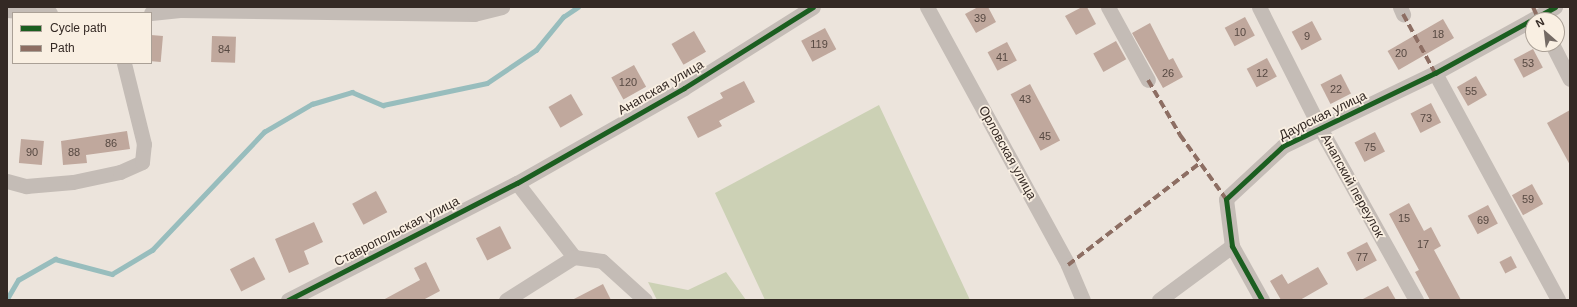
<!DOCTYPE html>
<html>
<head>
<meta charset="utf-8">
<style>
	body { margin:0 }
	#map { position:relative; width:1577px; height:307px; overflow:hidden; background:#ece4dc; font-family:Helvetica,sans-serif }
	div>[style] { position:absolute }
	.green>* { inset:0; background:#ccd1b5 }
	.stream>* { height:4.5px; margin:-2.25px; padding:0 2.25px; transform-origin:2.25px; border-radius:2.25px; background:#98bdbd }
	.building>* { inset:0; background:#c0a89d; transform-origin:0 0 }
	.street>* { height:15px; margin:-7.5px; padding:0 7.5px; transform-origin:7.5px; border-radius:7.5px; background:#c4bcb6 }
	.quiet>* { height:4px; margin-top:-2px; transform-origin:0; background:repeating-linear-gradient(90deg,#8d6e63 0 8px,transparent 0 12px) }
	.cycleway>* { height:5px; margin:-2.5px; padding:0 2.5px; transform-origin:2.5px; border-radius:2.5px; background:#1b5e20 }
	span { translate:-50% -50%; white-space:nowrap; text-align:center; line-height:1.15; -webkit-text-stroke:3.5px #f9efe2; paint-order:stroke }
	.number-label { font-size:11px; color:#574942 }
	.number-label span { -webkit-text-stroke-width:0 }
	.street-label { font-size:13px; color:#342924 }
	.frame { position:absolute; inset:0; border:8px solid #342924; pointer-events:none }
	.legend { position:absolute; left:12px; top:12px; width:140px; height:52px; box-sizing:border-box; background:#f9efe2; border:1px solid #aaa096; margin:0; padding:5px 7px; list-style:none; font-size:12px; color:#342924 }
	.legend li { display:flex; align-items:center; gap:8px; height:20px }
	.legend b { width:20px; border:1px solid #aaa096 }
	.north { position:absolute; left:1525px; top:12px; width:40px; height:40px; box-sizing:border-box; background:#f9efe2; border:1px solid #aaa096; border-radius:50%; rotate:332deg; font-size:11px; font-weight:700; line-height:16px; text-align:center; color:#342924 }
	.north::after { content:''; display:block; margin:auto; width:14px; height:18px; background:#746a64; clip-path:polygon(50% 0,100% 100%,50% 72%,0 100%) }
</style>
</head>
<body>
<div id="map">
	<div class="green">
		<i style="clip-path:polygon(879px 105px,970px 300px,765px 300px,715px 193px)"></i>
		<i style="clip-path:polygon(726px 272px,746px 300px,657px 300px,648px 282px,688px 290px)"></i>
	</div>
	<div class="stream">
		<i style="left:7px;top:299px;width:22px;rotate:-60deg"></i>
		<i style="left:18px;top:280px;width:43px;rotate:-29.6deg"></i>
		<i style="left:55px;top:259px;width:59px;rotate:14.7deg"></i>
		<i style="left:112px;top:274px;width:47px;rotate:-31deg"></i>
		<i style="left:152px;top:250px;width:163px;rotate:-46.5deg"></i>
		<i style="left:264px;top:132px;width:56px;rotate:-30.3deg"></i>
		<i style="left:312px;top:104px;width:42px;rotate:-16.7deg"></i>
		<i style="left:352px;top:92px;width:34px;rotate:23deg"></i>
		<i style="left:383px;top:105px;width:106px;rotate:-11.9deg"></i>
		<i style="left:487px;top:83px;width:59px;rotate:-34deg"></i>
		<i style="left:536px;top:50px;width:43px;rotate:-50.7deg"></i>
		<i style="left:563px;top:17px;width:18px;rotate:-34deg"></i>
	</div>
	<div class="building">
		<i style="clip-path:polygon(978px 7px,988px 7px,996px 22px,976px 33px,965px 14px)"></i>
		<i style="clip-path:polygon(1082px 7px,1087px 7px,1096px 24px,1076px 35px,1065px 16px)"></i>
		<i style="left:1245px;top:17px;width:21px;height:23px;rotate:62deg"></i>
		<i style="left:1443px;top:19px;width:22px;height:64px;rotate:60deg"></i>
		<i style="left:1312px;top:21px;width:21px;height:23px;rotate:62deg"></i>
		<i style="clip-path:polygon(1150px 23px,1169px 60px,1173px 58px,1183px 77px,1163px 88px,1132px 33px)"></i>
		<i style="left:825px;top:28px;width:24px;height:27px;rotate:62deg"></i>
		<i style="left:694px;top:31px;width:24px;height:26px;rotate:60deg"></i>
		<i style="left:151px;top:35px;width:12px;height:26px;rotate:5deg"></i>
		<i style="left:212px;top:36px;width:24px;height:26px;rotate:2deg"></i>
		<i style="left:1116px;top:41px;width:21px;height:26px;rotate:61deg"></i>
		<i style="left:1007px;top:42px;width:21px;height:22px;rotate:62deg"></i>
		<i style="left:1533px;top:49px;width:21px;height:22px;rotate:62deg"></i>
		<i style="left:1267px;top:58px;width:21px;height:23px;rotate:62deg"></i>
		<i style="left:634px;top:65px;width:25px;height:26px;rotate:61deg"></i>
		<i style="left:1341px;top:74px;width:22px;height:23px;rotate:63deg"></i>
		<i style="left:1476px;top:76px;width:22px;height:22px;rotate:60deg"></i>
		<i style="clip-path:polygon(744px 81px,755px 102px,719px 121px,722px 126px,698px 138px,687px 117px,723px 98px,720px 93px)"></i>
		<i style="left:1030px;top:84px;width:64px;height:22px;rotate:62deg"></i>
		<i style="left:571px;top:94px;width:24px;height:26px;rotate:60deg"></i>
		<i style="left:1431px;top:103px;width:22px;height:23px;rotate:63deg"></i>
		<i style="clip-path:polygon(1570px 110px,1570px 165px,1547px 123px)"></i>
		<i style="clip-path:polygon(127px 131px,130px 149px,86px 155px,87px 163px,63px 165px,61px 141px)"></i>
		<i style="left:1375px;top:132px;width:22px;height:23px;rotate:63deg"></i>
		<i style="left:21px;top:139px;width:23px;height:24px;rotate:5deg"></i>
		<i style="left:1532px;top:184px;width:23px;height:23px;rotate:61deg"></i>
		<i style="left:376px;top:191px;width:24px;height:27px;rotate:62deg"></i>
		<i style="clip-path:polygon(1409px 203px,1424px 231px,1431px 227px,1441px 246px,1434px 250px,1461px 300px,1430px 300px,1415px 272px,1419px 270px,1389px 214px)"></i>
		<i style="left:1488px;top:205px;width:21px;height:23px;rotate:62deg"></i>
		<i style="clip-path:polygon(314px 222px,323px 242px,304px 251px,309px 264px,289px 273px,275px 239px)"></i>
		<i style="left:500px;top:226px;width:25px;height:27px;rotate:63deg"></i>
		<i style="left:1367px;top:242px;width:21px;height:23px;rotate:62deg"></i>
		<i style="left:1511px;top:256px;width:13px;height:13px;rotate:63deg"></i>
		<i style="left:254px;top:257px;width:25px;height:27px;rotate:63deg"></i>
		<i style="clip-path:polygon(426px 262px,440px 291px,423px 300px,383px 300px,420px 280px,414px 268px)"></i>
		<i style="clip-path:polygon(1318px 267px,1328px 284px,1300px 300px,1281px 300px,1270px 281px,1282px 274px,1288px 284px)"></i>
		<i style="clip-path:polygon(603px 284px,611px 300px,572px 300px)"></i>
		<i style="clip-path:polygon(1388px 286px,1396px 300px,1361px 300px)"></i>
	</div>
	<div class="street">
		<i style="left:927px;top:7px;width:294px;rotate:61.3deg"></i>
		<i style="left:1068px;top:265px;width:38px;rotate:67deg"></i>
		<i style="left:1108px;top:7px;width:83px;rotate:61.3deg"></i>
		<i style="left:1259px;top:7px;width:138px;rotate:63.2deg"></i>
		<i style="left:1321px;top:130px;width:195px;rotate:60.8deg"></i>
		<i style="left:1400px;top:7px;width:8px;rotate:67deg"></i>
		<i style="left:7px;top:10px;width:43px;rotate:4deg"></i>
		<i style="left:151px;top:13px;width:29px;rotate:-6deg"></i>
		<i style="left:180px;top:10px;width:294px;rotate:0.8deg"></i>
		<i style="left:474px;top:14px;width:29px;rotate:-14deg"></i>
		<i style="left:1552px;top:44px;width:39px;rotate:63deg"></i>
		<i style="left:1435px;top:73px;width:258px;rotate:61.5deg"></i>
		<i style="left:7px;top:181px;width:20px;rotate:15deg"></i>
		<i style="left:26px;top:186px;width:47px;rotate:-4.9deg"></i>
		<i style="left:73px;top:182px;width:48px;rotate:-12deg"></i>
		<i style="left:120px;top:172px;width:24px;rotate:-24deg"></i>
		<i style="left:142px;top:162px;width:18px;rotate:-84deg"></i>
		<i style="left:144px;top:144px;width:83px;rotate:-103.9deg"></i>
		<i style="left:517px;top:183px;width:93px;rotate:52.4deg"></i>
		<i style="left:574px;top:257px;width:28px;rotate:8deg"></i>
		<i style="left:602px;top:261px;width:58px;rotate:42.2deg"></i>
		<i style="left:288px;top:300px;width:257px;rotate:-27.1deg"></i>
		<i style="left:517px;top:183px;width:192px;rotate:-29.6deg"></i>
		<i style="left:684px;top:88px;width:152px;rotate:-32.1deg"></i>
		<i style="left:506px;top:300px;width:80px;rotate:-32.3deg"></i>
		<i style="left:1159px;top:300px;width:91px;rotate:-36.5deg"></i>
		<i style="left:1262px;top:300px;width:62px;rotate:-119.1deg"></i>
		<i style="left:1232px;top:246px;width:47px;rotate:-97.3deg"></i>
		<i style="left:1226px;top:199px;width:78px;rotate:-42.9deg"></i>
		<i style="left:1283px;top:146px;width:169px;rotate:-25.7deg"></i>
		<i style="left:1435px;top:73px;width:137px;rotate:-28.8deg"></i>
	</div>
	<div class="quiet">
		<i style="left:1533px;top:7px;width:10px;rotate:66deg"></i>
		<i style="left:1403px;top:14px;width:67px;rotate:61.5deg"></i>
		<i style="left:1148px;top:80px;width:64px;rotate:59.8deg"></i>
		<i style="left:1180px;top:135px;width:79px;rotate:54.3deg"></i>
		<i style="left:1068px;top:265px;width:167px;rotate:-37.7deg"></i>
	</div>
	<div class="cycleway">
		<i style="left:288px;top:300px;width:257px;rotate:-27.1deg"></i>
		<i style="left:517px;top:183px;width:192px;rotate:-29.6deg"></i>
		<i style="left:684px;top:88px;width:152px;rotate:-32.1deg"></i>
		<i style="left:1262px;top:300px;width:62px;rotate:-119.1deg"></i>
		<i style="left:1232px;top:246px;width:47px;rotate:-97.3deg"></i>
		<i style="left:1226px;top:199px;width:78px;rotate:-42.9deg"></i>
		<i style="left:1283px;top:146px;width:169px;rotate:-25.7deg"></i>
		<i style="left:1435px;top:73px;width:137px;rotate:-28.8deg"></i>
	</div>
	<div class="number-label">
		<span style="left:980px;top:18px">39</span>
		<span style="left:1240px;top:32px">10</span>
		<span style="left:1438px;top:34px">18</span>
		<span style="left:1307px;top:36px">9</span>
		<span style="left:819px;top:44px">119</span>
		<span style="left:224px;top:49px">84</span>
		<span style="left:1401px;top:53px">20</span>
		<span style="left:1002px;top:57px">41</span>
		<span style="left:1528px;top:63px">53</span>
		<span style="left:1168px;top:73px">26</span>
		<span style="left:1262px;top:73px">12</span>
		<span style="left:628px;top:82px">120</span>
		<span style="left:1336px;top:89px">22</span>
		<span style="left:1471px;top:91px">55</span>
		<span style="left:1025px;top:99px">43</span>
		<span style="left:1426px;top:118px">73</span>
		<span style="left:1045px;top:136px">45</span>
		<span style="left:111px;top:143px">86</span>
		<span style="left:1370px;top:147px">75</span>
		<span style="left:32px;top:152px">90</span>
		<span style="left:74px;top:152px">88</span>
		<span style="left:1528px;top:199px">59</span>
		<span style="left:1404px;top:218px">15</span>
		<span style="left:1483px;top:220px">69</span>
		<span style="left:1423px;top:244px">17</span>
		<span style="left:1362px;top:257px">77</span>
	</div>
	<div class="street-label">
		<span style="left:661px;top:88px;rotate:-30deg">Анапская улица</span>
		<span style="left:1323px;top:116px;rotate:-26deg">Даурская улица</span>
		<span style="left:1007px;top:153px;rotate:61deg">Орловская улица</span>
		<span style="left:1352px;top:186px;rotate:61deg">Анапский переулок</span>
		<span style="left:397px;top:232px;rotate:-27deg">Ставропольская улица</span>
	</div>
	<div class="frame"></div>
	<ul class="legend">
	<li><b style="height:5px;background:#1b5e20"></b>Cycle path</li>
	<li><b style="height:5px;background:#8d6e63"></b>Path</li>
	</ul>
	<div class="north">N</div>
</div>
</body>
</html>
